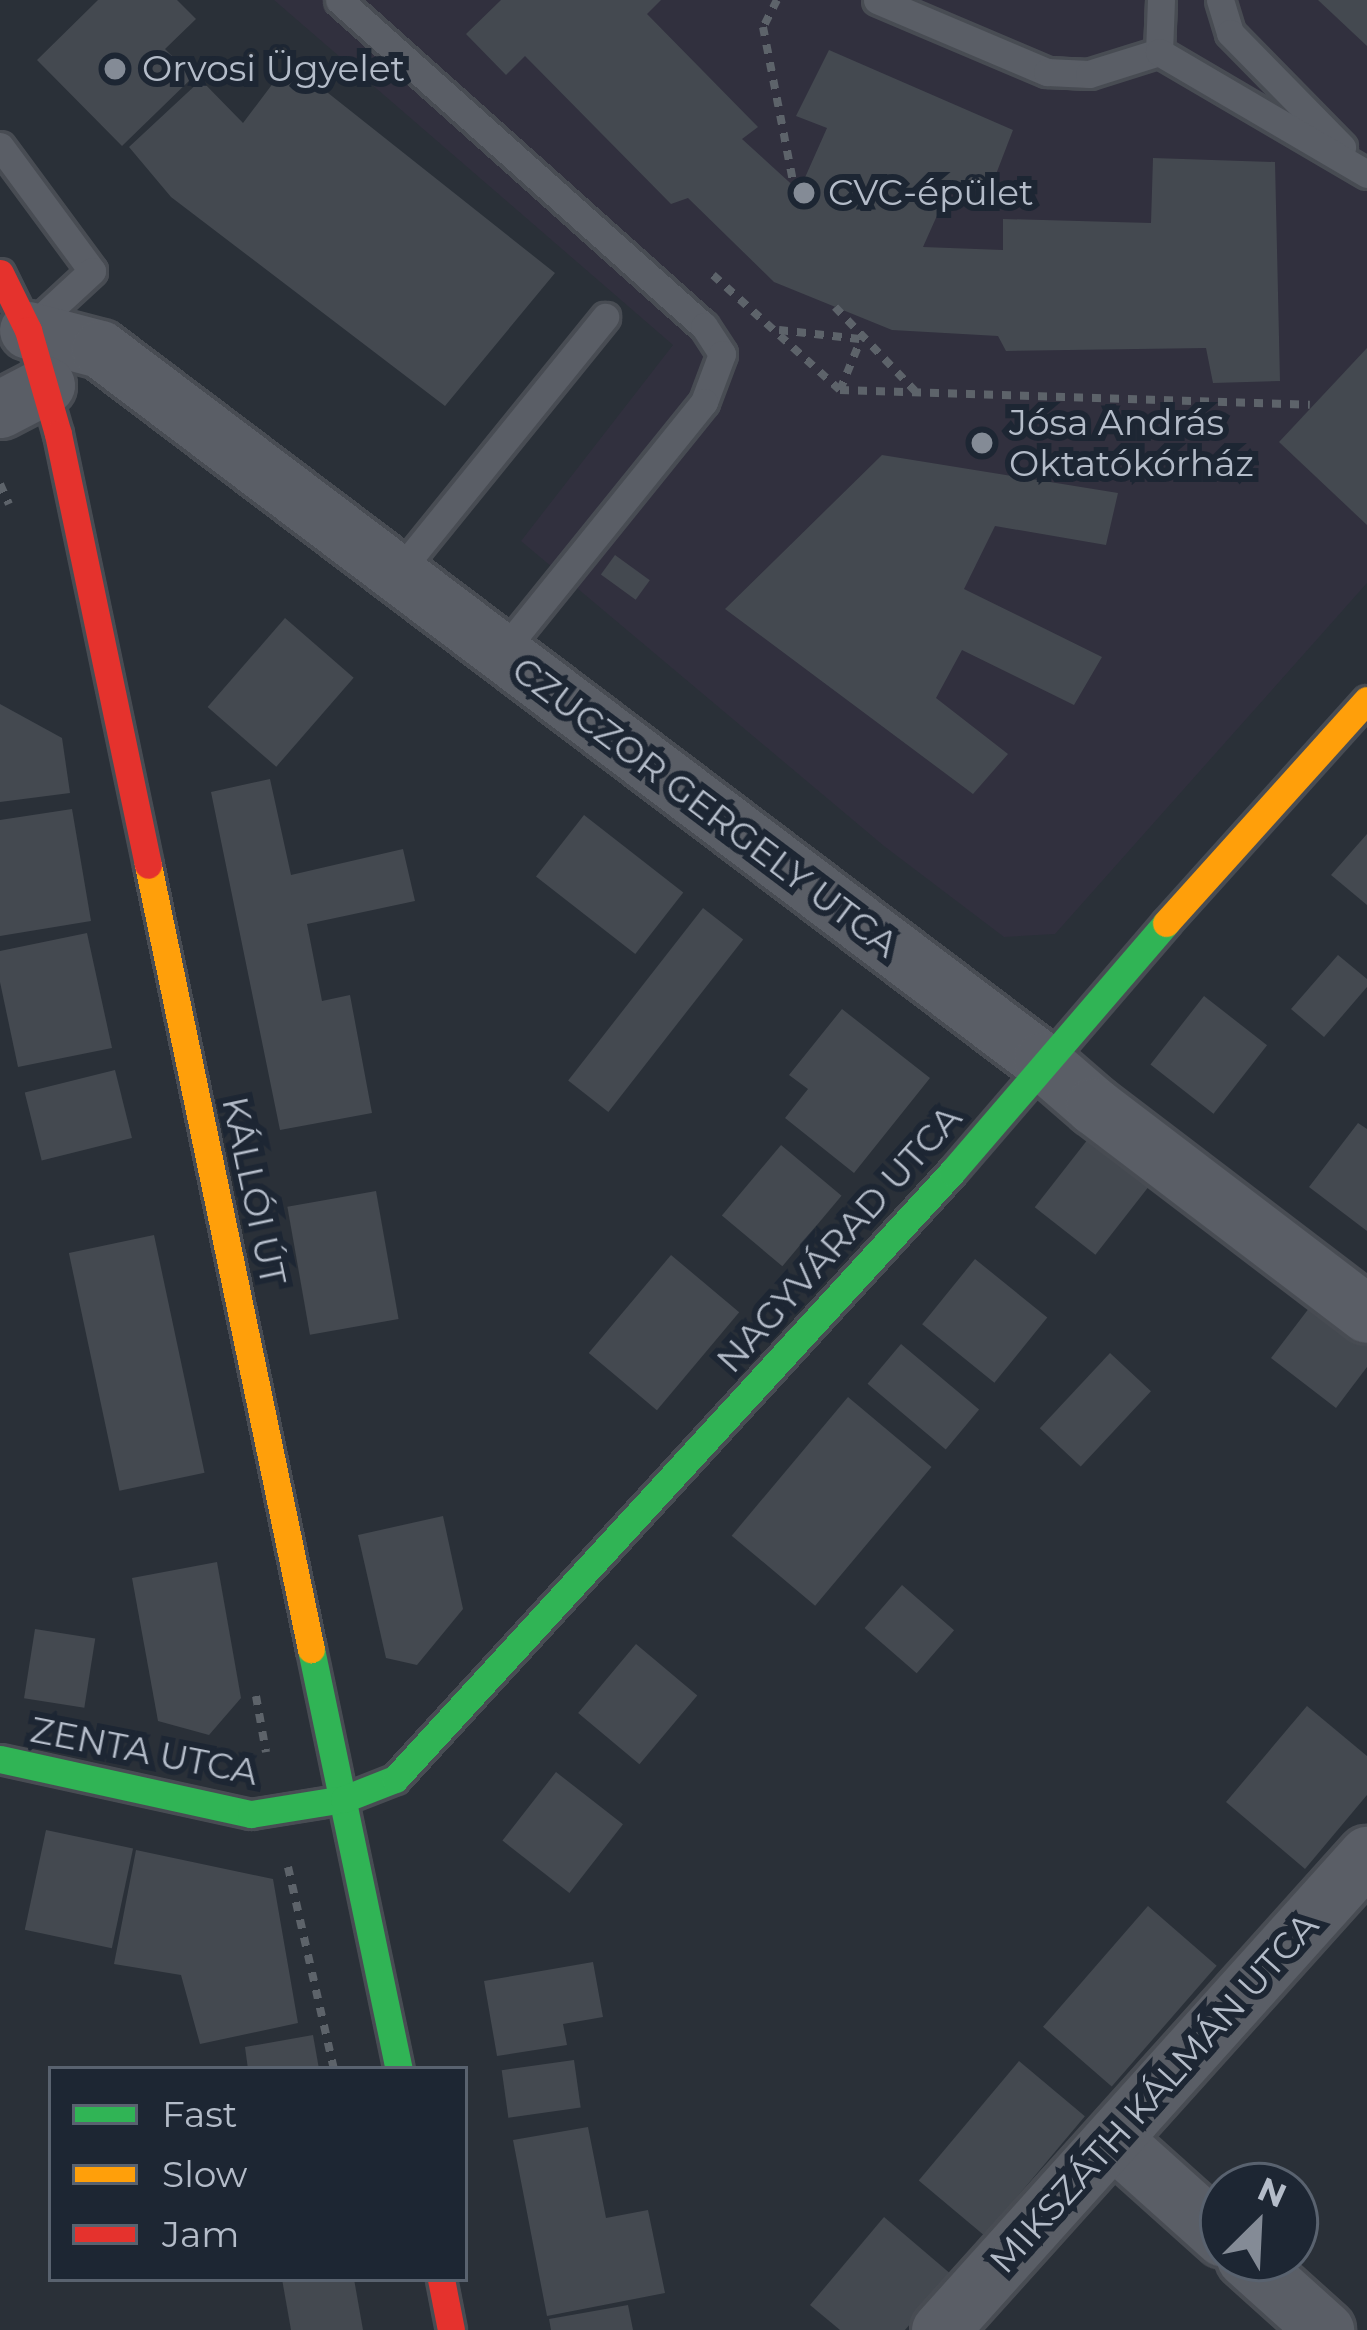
<!DOCTYPE html>
<html>
<head>
<meta charset="utf-8">
<style>
	body { margin:0 }
	#map { position:relative; width:1367px; height:2330px; overflow:hidden; background:#2a3038; font-family:Montserrat,sans-serif }
	div>[style] { position:absolute }
	.medical>* { inset:0; background:#31303e }
	.building>* { inset:0; background:#444950; transform-origin:0 0 }
	.path>* { height:8px; margin-top:-4px; transform-origin:0; background:repeating-linear-gradient(90deg,#5d636a 0 9px,transparent 0 18px) }
	.roads { filter:drop-shadow(3px 0 #484c53) drop-shadow(-3px 0 #484c53) drop-shadow(0 3px #484c53) drop-shadow(0 -3px #484c53) }
	.lane>* { height:27px; margin:-13.5px; padding:0 13.5px; transform-origin:13.5px; border-radius:13.5px; background:#5a5e66 }
	.street>* { height:57px; margin:-28.5px; padding:0 28.5px; transform-origin:28.5px; border-radius:28.5px; background:#5a5e66 }
	.fast>* { height:27px; margin:-13.5px; padding:0 13.5px; transform-origin:13.5px; border-radius:13.5px; background:#30b455 }
	.slow>* { height:27px; margin:-13.5px; padding:0 13.5px; transform-origin:13.5px; border-radius:13.5px; background:#ff9f0a }
	.jam>* { height:27px; margin:-13.5px; padding:0 13.5px; transform-origin:13.5px; border-radius:13.5px; background:#e5322d }
	.dots>* { width:33px; height:33px; translate:-50% -50%; box-sizing:border-box; border:6px solid #1d2633; border-radius:50% }
	span { translate:-50% -50%; white-space:nowrap; text-align:center; line-height:1.15; -webkit-text-stroke:12px #1d2633; paint-order:stroke }
	.poi-label { font-size:36px; color:#b4bcc9 }
	.left { translate:0 -50%; text-align:left }
	.street-label { font-size:36px; color:#b4bcc9 }
	.legend { position:absolute; left:48px; top:2066px; width:420px; height:216px; box-sizing:border-box; background:#1d2633; border:3px solid #59626f; margin:0; padding:15px 21px; list-style:none; font-size:36px; color:#b4bcc9 }
	.legend li { display:flex; align-items:center; gap:24px; height:60px }
	.legend b { width:60px; border:3px solid #59626f }
	.north { position:absolute; left:1199px; top:2162px; width:120px; height:120px; box-sizing:border-box; background:#1d2633; border:3px solid #59626f; border-radius:50%; rotate:24deg; font-size:33px; font-weight:700; line-height:48px; text-align:center; color:#b4bcc9 }
	.north::after { content:''; display:block; margin:auto; width:42px; height:54px; background:#848b96; clip-path:polygon(50% 0,100% 100%,50% 72%,0 100%) }
</style>
</head>
<body>
<div id="map">
	<div class="medical">
		<i style="clip-path:polygon(274px 0,1367px 0,1367px 583px,1055px 934px,1004px 937px,884px 846px,521px 541px,673px 345px)"></i>
	</div>
	<div class="building">
		<i style="clip-path:polygon(98px 0,177px 0,196px 19px,165px 49px,193px 77px,122px 146px,37px 60px)"></i>
		<i style="clip-path:polygon(501px 0,661px 0,647px 14px,758px 127px,742px 139px,799px 191px,827px 128px,796px 116px,829px 50px,1013px 130px,988px 195px,952px 182px,923px 247px,1003px 250px,1003px 219px,1151px 223px,1153px 158px,1275px 162px,1280px 381px,1213px 383px,1206px 348px,1006px 351px,998px 336px,892px 330px,774px 282px,688px 198px,671px 204px,525px 56px,506px 75px,466px 34px)"></i>
		<i style="clip-path:polygon(1318px 0,1367px 0,1367px 46px)"></i>
		<i style="clip-path:polygon(289px 62px,555px 273px,445px 406px,171px 197px,129px 147px,201px 80px,243px 123px)"></i>
		<i style="clip-path:polygon(1367px 348px,1367px 525px,1279px 442px)"></i>
		<i style="clip-path:polygon(882px 455px,1118px 493px,1106px 545px,995px 526px,964px 589px,1102px 657px,1074px 705px,962px 650px,936px 698px,1008px 754px,973px 794px,725px 609px)"></i>
		<i style="left:615px;top:555px;width:43px;height:24px;rotate:36deg"></i>
		<i style="left:285px;top:618px;width:91px;height:118px;rotate:41deg"></i>
		<i style="clip-path:polygon(0 704px,62px 738px,70px 793px,0 802px)"></i>
		<i style="clip-path:polygon(270px 779px,291px 875px,403px 849px,415px 901px,307px 924px,322px 1001px,350px 995px,372px 1113px,280px 1130px,211px 792px)"></i>
		<i style="clip-path:polygon(72px 809px,91px 921px,0 936px,0 820px)"></i>
		<i style="left:584px;top:815px;width:126px;height:78px;rotate:38deg"></i>
		<i style="clip-path:polygon(1367px 834px,1367px 905px,1331px 875px)"></i>
		<i style="left:703px;top:908px;width:51px;height:219px;rotate:38deg"></i>
		<i style="clip-path:polygon(87px 933px,112px 1048px,18px 1067px,0 982px,0 951px)"></i>
		<i style="clip-path:polygon(1338px 955px,1367px 979px,1367px 987px,1324px 1037px,1291px 1009px)"></i>
		<i style="left:1204px;top:996px;width:80px;height:87px;rotate:38deg"></i>
		<i style="clip-path:polygon(842px 1009px,930px 1078px,854px 1173px,785px 1118px,808px 1089px,789px 1075px)"></i>
		<i style="left:115px;top:1070px;width:70px;height:93px;rotate:76deg"></i>
		<i style="clip-path:polygon(1358px 1123px,1367px 1129px,1367px 1231px,1309px 1187px)"></i>
		<i style="left:1092px;top:1134px;width:77px;height:93px;rotate:38deg"></i>
		<i style="left:781px;top:1145px;width:79px;height:92px;rotate:40deg"></i>
		<i style="left:376px;top:1191px;width:130px;height:90px;rotate:80deg"></i>
		<i style="left:154px;top:1235px;width:243px;height:87px;rotate:78deg"></i>
		<i style="left:671px;top:1255px;width:89px;height:128px;rotate:40deg"></i>
		<i style="left:975px;top:1259px;width:93px;height:84px;rotate:39deg"></i>
		<i style="clip-path:polygon(1316px 1299px,1367px 1338px,1367px 1367px,1336px 1408px,1271px 1358px)"></i>
		<i style="left:901px;top:1344px;width:102px;height:52px;rotate:40deg"></i>
		<i style="left:1110px;top:1353px;width:56px;height:103px;rotate:43deg"></i>
		<i style="left:848px;top:1397px;width:109px;height:181px;rotate:40deg"></i>
		<i style="clip-path:polygon(443px 1516px,463px 1609px,417px 1665px,386px 1658px,358px 1535px)"></i>
		<i style="clip-path:polygon(217px 1562px,241px 1698px,209px 1735px,158px 1721px,132px 1578px)"></i>
		<i style="left:902px;top:1585px;width:69px;height:57px;rotate:41deg"></i>
		<i style="left:35px;top:1629px;width:61px;height:70px;rotate:9deg"></i>
		<i style="left:636px;top:1644px;width:80px;height:90px;rotate:40deg"></i>
		<i style="clip-path:polygon(1307px 1706px,1367px 1756px,1367px 1795px,1305px 1869px,1226px 1802px)"></i>
		<i style="left:556px;top:1772px;width:85px;height:87px;rotate:38deg"></i>
		<i style="left:46px;top:1830px;width:89px;height:102px;rotate:12deg"></i>
		<i style="clip-path:polygon(136px 1850px,273px 1879px,298px 2023px,200px 2044px,181px 1975px,114px 1964px)"></i>
		<i style="left:1148px;top:1906px;width:91px;height:160px;rotate:41deg"></i>
		<i style="clip-path:polygon(593px 1962px,603px 2017px,563px 2024px,567px 2045px,497px 2056px,484px 1981px)"></i>
		<i style="clip-path:polygon(313px 2035px,319px 2069px,248px 2069px,245px 2047px)"></i>
		<i style="left:574px;top:2060px;width:48px;height:73px;rotate:82deg"></i>
		<i style="left:1019px;top:2061px;width:86px;height:156px;rotate:40deg"></i>
		<i style="clip-path:polygon(588px 2127px,606px 2218px,648px 2210px,665px 2293px,547px 2316px,513px 2140px)"></i>
		<i style="clip-path:polygon(884px 2217px,952px 2275px,905px 2330px,840px 2330px,810px 2305px)"></i>
		<i style="clip-path:polygon(282px 2279px,354px 2279px,363px 2330px,291px 2330px)"></i>
		<i style="clip-path:polygon(628px 2305px,633px 2330px,551px 2330px,549px 2319px)"></i>
	</div>
	<div class="path">
		<i style="left:777px;top:0;width:30px;rotate:117deg"></i>
		<i style="left:763px;top:27px;width:163px;rotate:79deg"></i>
		<i style="left:713px;top:275px;width:171px;rotate:42.2deg"></i>
		<i style="left:840px;top:390px;width:470px;rotate:1.8deg"></i>
		<i style="left:835px;top:307px;width:116px;rotate:46.4deg"></i>
		<i style="left:779px;top:330px;width:81px;rotate:6.4deg"></i>
		<i style="left:840px;top:390px;width:55px;rotate:-67.6deg"></i>
		<i style="left:0;top:484px;width:22px;rotate:66deg"></i>
		<i style="left:256px;top:1696px;width:57px;rotate:79.9deg"></i>
		<i style="left:288px;top:1867px;width:207px;rotate:77.2deg"></i>
	</div>
	<div class="roads">
		<div class="lane">
			<i style="left:339px;top:0;width:489px;rotate:41.8deg"></i>
			<i style="left:704px;top:326px;width:33px;rotate:57deg"></i>
			<i style="left:722px;top:354px;width:51px;rotate:110.6deg"></i>
			<i style="left:704px;top:402px;width:324px;rotate:128.9deg"></i>
			<i style="left:877px;top:0;width:185px;rotate:23deg"></i>
			<i style="left:1047px;top:72px;width:42px;rotate:2.7deg"></i>
			<i style="left:1089px;top:74px;width:73px;rotate:-17.4deg"></i>
			<i style="left:1159px;top:52px;width:52px;rotate:-87.8deg"></i>
			<i style="left:1220px;top:0;width:34px;rotate:73deg"></i>
			<i style="left:1230px;top:33px;width:160px;rotate:45.5deg"></i>
			<i style="left:1159px;top:52px;width:241px;rotate:30.4deg"></i>
			<i style="left:0;top:146px;width:155px;rotate:53.6deg"></i>
			<i style="left:92px;top:271px;width:87px;rotate:137.3deg"></i>
			<i style="left:397px;top:574px;width:331px;rotate:-51deg"></i>
		</div>
		<div class="street">
			<i style="left:28px;top:330px;width:74px;rotate:14.8deg"></i>
			<i style="left:100px;top:349px;width:1181px;rotate:37.08deg"></i>
			<i style="left:1042px;top:1061px;width:69px;rotate:40.9deg"></i>
			<i style="left:1094px;top:1106px;width:343px;rotate:37.3deg"></i>
			<i style="left:0;top:409px;width:52px;rotate:-27.6deg"></i>
			<i style="left:1115px;top:2141px;width:145px;rotate:41.9deg"></i>
			<i style="left:1245px;top:2258px;width:108px;rotate:42deg"></i>
			<i style="left:940px;top:2330px;width:639px;rotate:-48.05deg"></i>
		</div>
		<div class="fast">
			<i style="left:311px;top:1649px;width:429px;rotate:78.2deg"></i>
			<i style="left:0;top:1759px;width:257px;rotate:12.4deg"></i>
			<i style="left:251px;top:1814px;width:94px;rotate:-9.2deg"></i>
			<i style="left:344px;top:1799px;width:55px;rotate:-21.4deg"></i>
			<i style="left:395px;top:1779px;width:824px;rotate:-47.46deg"></i>
			<i style="left:952px;top:1172px;width:328px;rotate:-49.3deg"></i>
		</div>
		<div class="slow">
			<i style="left:148px;top:865px;width:801px;rotate:78.26deg"></i>
			<i style="left:1166px;top:923px;width:300px;rotate:-48deg"></i>
		</div>
		<div class="jam">
			<i style="left:0;top:273px;width:64px;rotate:63.8deg"></i>
			<i style="left:28px;top:330px;width:108px;rotate:73.9deg"></i>
			<i style="left:58px;top:434px;width:440px;rotate:78.2deg"></i>
			<i style="left:441px;top:2279px;width:52px;rotate:78.9deg"></i>
		</div>
	</div>
	<div class="dots">
		<i style="left:115px;top:69px;background:#848b96"></i>
		<i style="left:804px;top:193px;background:#848b96"></i>
		<i style="left:982px;top:443px;background:#848b96"></i>
	</div>
	<div class="poi-label">
		<span class="left" style="left:142px;top:69px">Orvosi Ügyelet</span>
		<span class="left" style="left:828px;top:193px">CVC-épület</span>
		<span class="left" style="left:1009px;top:443px">Jósa András<br>Oktatókórház</span>
	</div>
	<div class="street-label">
		<span style="left:705px;top:807px;rotate:37deg">CZUCZOR GERGELY UTCA</span>
		<span style="left:254px;top:1191px;rotate:78deg">KÁLLÓI ÚT</span>
		<span style="left:839px;top:1239px;rotate:-48deg">NAGYVÁRAD UTCA</span>
		<span style="left:144px;top:1751px;rotate:11deg">ZENTA UTCA</span>
		<span style="left:1154px;top:2093px;rotate:-48deg">MIKSZÁTH KÁLMÁN UTCA</span>
	</div>
	<ul class="legend">
	<li><b style="height:15px;background:#30b455"></b>Fast</li>
	<li><b style="height:15px;background:#ff9f0a"></b>Slow</li>
	<li><b style="height:15px;background:#e5322d"></b>Jam</li>
	</ul>
	<div class="north">N</div>
</div>
</body>
</html>
